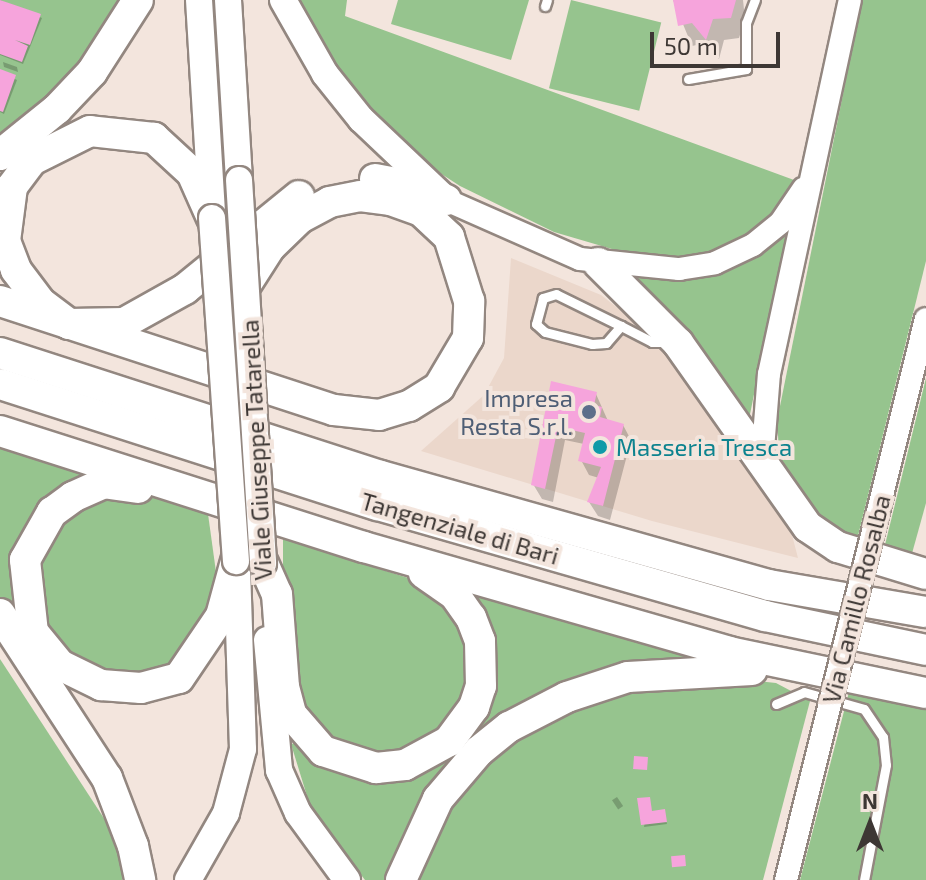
<!DOCTYPE html>
<html>
<head>
<meta charset="utf-8">
<style>
	body { margin:0 }
	#map { position:relative; width:926px; height:880px; overflow:hidden; background:#f3e5dd; font-family:"Exo 2",sans-serif }
	div>[style] { position:absolute }
	.built>* { inset:0; background:#ebd7cb }
	.green>* { inset:0; background:#96c48e; transform-origin:0 0 }
	.shadow>* { inset:0; background:#0003; transform-origin:0 0 }
	.building>* { inset:0; background:#f6a4dc; transform-origin:0 0 }
	.roads { filter:drop-shadow(2px 0 #938780) drop-shadow(-2px 0 #938780) drop-shadow(0 2px #938780) drop-shadow(0 -2px #938780) }
	.service>* { height:9px; margin:-4.5px; padding:0 4.5px; transform-origin:4.5px; border-radius:4.5px; background:#fff }
	.tertiary>* { height:22px; margin:-11px; padding:0 11px; transform-origin:11px; border-radius:11px; background:#fff }
	.secondary>* { height:26px; margin:-13px; padding:0 13px; transform-origin:13px; border-radius:13px; background:#fff }
	.trunk>* { height:30px; margin:-15px; padding:0 15px; transform-origin:15px; border-radius:15px; background:#fff }
	.bridges { filter:drop-shadow(2px 0 #938780) drop-shadow(-2px 0 #938780) drop-shadow(0 2px #938780) drop-shadow(0 -2px #938780) }
	.tertiary-bridge>* { height:22px; margin:-11px; padding:0 11px; transform-origin:11px; border-radius:11px; background:#fff }
	.secondary-bridge>* { height:26px; margin:-13px; padding:0 13px; transform-origin:13px; border-radius:13px; background:#fff }
	.dots>* { width:22px; height:22px; translate:-50% -50%; box-sizing:border-box; border:4px solid #f3e5dd; border-radius:50% }
	span { translate:-50% -50%; white-space:nowrap; text-align:center; line-height:1.15; -webkit-text-stroke:8px #f3e5dd; paint-order:stroke }
	.service-label { font-size:24px; color:#4e5e75 }
	.right { translate:-100% -50%; text-align:right }
	.culture-label { font-size:24px; color:#0d838f }
	.left { translate:0 -50%; text-align:left }
	.street-label { font-size:24px; color:#3d3734 }
	.north { position:absolute; left:830px; top:784px; width:80px; height:80px; -webkit-text-stroke:6px #f3e5dd; paint-order:stroke; rotate:0deg; font-size:22px; font-weight:700; line-height:32px; text-align:center; color:#3d3734 }
	.north::after { content:''; display:block; margin:auto; width:28px; height:36px; background:#3d3734; clip-path:polygon(50% 0,100% 100%,50% 72%,0 100%) }
	.scale { position:absolute; left:650px; top:32px; width:130px; height:36px; box-sizing:border-box; border:4px solid #3d3734; border-top:0; padding-left:10px; font-size:24px; line-height:28px; white-space:nowrap; color:#3d3734; -webkit-text-stroke:6px #f3e5dd; paint-order:stroke }
</style>
</head>
<body>
<div id="map">
	<div class="built">
		<i style="clip-path:polygon(511px 258px,601px 295px,655px 337px,791px 531px,798px 558px,652px 521px,421px 451px,484px 395px,504px 358px)"></i>
	</div>
	<div class="green">
		<i style="clip-path:polygon(0 0,129px 0,97px 51px,0 143px)"></i>
		<i style="clip-path:polygon(289px 0,347px 0,345px 16px,794px 180px,790px 194px,748px 238px,705px 258px,646px 259px,554px 232px,460px 186px,423px 162px,360px 102px)"></i>
		<i style="clip-path:polygon(398px 0,529px 0,511px 60px,391px 24px)"></i>
		<i style="left:571px;top:0;width:93px;height:91px;rotate:14deg"></i>
		<i style="clip-path:polygon(862px 0,926px 0,926px 261px,856px 544px,817px 521px,780px 464px,777px 421px)"></i>
		<i style="clip-path:polygon(788px 227px,748px 424px,624px 272px,665px 277px)"></i>
		<i style="clip-path:polygon(926px 378px,926px 503px,911px 557px,883px 553px)"></i>
		<i style="clip-path:polygon(0 447px,95px 476px,55px 498px,21px 628px,0 598px)"></i>
		<i style="clip-path:polygon(143px 493px,208px 514px,220px 601px,170px 667px,136px 681px,90px 673px,42px 631px,37px 558px,70px 511px,99px 496px)"></i>
		<i style="clip-path:polygon(283px 539px,418px 581px,447px 597px,476px 670px,449px 728px,404px 756px,352px 756px,298px 714px,283px 592px)"></i>
		<i style="clip-path:polygon(471px 592px,706px 659px,523px 709px,394px 880px,365px 880px,311px 809px,291px 744px,301px 742px,357px 774px,475px 725px)"></i>
		<i style="clip-path:polygon(0 659px,124px 849px,122px 880px,0 880px)"></i>
		<i style="clip-path:polygon(715px 677px,776px 683px,810px 701px,763px 880px,412px 880px,442px 811px,508px 738px,633px 684px)"></i>
		<i style="clip-path:polygon(849px 692px,926px 710px,926px 880px,800px 880px)"></i>
	</div>
	<div class="shadow">
		<i style="clip-path:polygon(0 0,42px 18px,23px 64px,0 55px)"></i>
		<i style="clip-path:polygon(673px 0,743px 0,745px 19px,739px 38px,724px 40px,719px 59px,706px 43px,692px 46px)"></i>
		<i style="clip-path:polygon(3px 62px,17px 67px,18px 72px,4px 67px)"></i>
		<i style="clip-path:polygon(0 72px,17px 80px,4px 114px,0 112px)"></i>
		<i style="clip-path:polygon(553px 384px,596px 394px,608px 421px,623px 425px,631px 440px,610px 520px,598px 516px,589px 502px,599px 478px,589px 475px,581px 460px,584px 444px,565px 440px,553px 502px,542px 499px,533px 484px)"></i>
		<i style="left:617px;top:797px;width:11px;height:6px;rotate:56deg"></i>
		<i style="clip-path:polygon(649px 799px,652px 813px,664px 811px,667px 824px,644px 827px)"></i>
	</div>
	<div class="building">
		<i style="clip-path:polygon(0 0,41px 14px,30px 45px,15px 40px,28px 46px,22px 62px,0 54px)"></i>
		<i style="clip-path:polygon(673px 0,736px 0,731px 18px,713px 19px,706px 40px,692px 23px,678px 26px)"></i>
		<i style="clip-path:polygon(0 69px,16px 75px,3px 112px,0 111px)"></i>
		<i style="clip-path:polygon(551px 381px,597px 392px,594px 405px,602px 407px,600px 417px,624px 424px,603px 506px,587px 502px,601px 467px,578px 461px,585px 433px,558px 427px,545px 489px,531px 485px)"></i>
		<i style="left:634px;top:756px;width:14px;height:13px;rotate:4deg"></i>
		<i style="clip-path:polygon(650px 797px,652px 811px,665px 809px,667px 822px,641px 825px,637px 798px)"></i>
		<i style="left:685px;top:855px;width:11px;height:14px;rotate:85deg"></i>
	</div>
	<div class="roads">
		<div class="service">
			<i style="left:545px;top:6px;width:6px;rotate:-72deg"></i>
			<i style="left:688px;top:79px;width:59px;rotate:-9.8deg"></i>
			<i style="left:746px;top:69px;width:46px;rotate:-90deg"></i>
			<i style="left:746px;top:23px;width:25px;rotate:-69deg"></i>
			<i style="left:621px;top:326px;width:72px;rotate:-153.8deg"></i>
			<i style="left:556px;top:294px;width:14px;rotate:163deg"></i>
			<i style="left:543px;top:298px;width:27px;rotate:105deg"></i>
			<i style="left:536px;top:324px;width:12px;rotate:42deg"></i>
			<i style="left:545px;top:332px;width:49px;rotate:14.3deg"></i>
			<i style="left:592px;top:344px;width:14px;rotate:-4deg"></i>
			<i style="left:606px;top:343px;width:23px;rotate:-49deg"></i>
			<i style="left:621px;top:326px;width:35px;rotate:27deg"></i>
			<i style="left:652px;top:342px;width:14px"></i>
			<i style="left:776px;top:704px;width:30px;rotate:-23deg"></i>
			<i style="left:804px;top:692px;width:62px;rotate:15.8deg"></i>
			<i style="left:864px;top:709px;width:34px;rotate:56deg"></i>
			<i style="left:883px;top:737px;width:28px;rotate:84deg"></i>
			<i style="left:886px;top:765px;width:117px;rotate:100.8deg"></i>
		</div>
		<div class="tertiary">
			<i style="left:446px;top:200px;width:146px;rotate:23.8deg"></i>
			<i style="left:580px;top:259px;width:100px;rotate:5.8deg"></i>
			<i style="left:679px;top:269px;width:36px;rotate:-9deg"></i>
			<i style="left:715px;top:263px;width:42px;rotate:-25.3deg"></i>
			<i style="left:753px;top:245px;width:36px;rotate:-39deg"></i>
			<i style="left:781px;top:222px;width:40px;rotate:-56deg"></i>
			<i style="left:762px;top:462px;width:88px;rotate:-85.5deg"></i>
			<i style="left:769px;top:374px;width:383px;rotate:-77.8deg"></i>
		</div>
		<div class="secondary">
			<i style="left:199px;top:0;width:212px;rotate:86.5deg"></i>
			<i style="left:228px;top:0;width:180px;rotate:86.5deg"></i>
			<i style="left:283px;top:0;width:85px;rotate:60.4deg"></i>
			<i style="left:325px;top:74px;width:58px;rotate:51.3deg"></i>
			<i style="left:361px;top:119px;width:109px;rotate:43.5deg"></i>
			<i style="left:267px;top:640px;width:131px;rotate:84.7deg"></i>
			<i style="left:279px;top:770px;width:47px;rotate:66.2deg"></i>
			<i style="left:298px;top:813px;width:83px;rotate:53.8deg"></i>
			<i style="left:188px;top:880px;width:77px;rotate:-60.4deg"></i>
			<i style="left:226px;top:813px;width:66px;rotate:-75.1deg"></i>
			<i style="left:243px;top:749px;width:177px;rotate:-91.9deg"></i>
		</div>
		<div class="trunk">
			<i style="left:0;top:155px;width:73px;rotate:-38.9deg"></i>
			<i style="left:57px;top:109px;width:51px;rotate:-46.6deg"></i>
			<i style="left:92px;top:72px;width:85px;rotate:-57.4deg"></i>
			<i style="left:375px;top:179px;width:43px;rotate:10.8deg"></i>
			<i style="left:417px;top:187px;width:32px;rotate:24deg"></i>
			<i style="left:212px;top:218px;width:49px;rotate:-114deg"></i>
			<i style="left:192px;top:173px;width:52px;rotate:-137.4deg"></i>
			<i style="left:154px;top:138px;width:64px;rotate:-173.8deg"></i>
			<i style="left:90px;top:131px;width:65px;rotate:153.4deg"></i>
			<i style="left:32px;top:160px;width:34px;rotate:127deg"></i>
			<i style="left:12px;top:187px;width:54px;rotate:97.4deg"></i>
			<i style="left:5px;top:241px;width:31px;rotate:69deg"></i>
			<i style="left:16px;top:270px;width:41px;rotate:52.9deg"></i>
			<i style="left:41px;top:303px;width:35px;rotate:37deg"></i>
			<i style="left:69px;top:324px;width:55px;rotate:-1deg"></i>
			<i style="left:124px;top:323px;width:70px;rotate:-29.1deg"></i>
			<i style="left:185px;top:289px;width:147px;rotate:-39.2deg"></i>
			<i style="left:598px;top:263px;width:113px;rotate:45deg"></i>
			<i style="left:678px;top:343px;width:225px;rotate:54.8deg"></i>
			<i style="left:808px;top:527px;width:36px;rotate:34deg"></i>
			<i style="left:838px;top:547px;width:92px;rotate:17.1deg"></i>
			<i style="left:0;top:301px;width:351px;rotate:18.1deg"></i>
			<i style="left:334px;top:410px;width:45px;rotate:6.3deg"></i>
			<i style="left:379px;top:415px;width:31px;rotate:-17deg"></i>
			<i style="left:409px;top:406px;width:36px;rotate:-32deg"></i>
			<i style="left:439px;top:387px;width:57px;rotate:-59.4deg"></i>
			<i style="left:468px;top:338px;width:37px;rotate:-88deg"></i>
			<i style="left:469px;top:301px;width:67px;rotate:-107.4deg"></i>
			<i style="left:449px;top:237px;width:38px;rotate:-137deg"></i>
			<i style="left:421px;top:211px;width:32px;rotate:-160deg"></i>
			<i style="left:391px;top:200px;width:31px;rotate:-173deg"></i>
			<i style="left:360px;top:196px;width:31px;rotate:169deg"></i>
			<i style="left:330px;top:202px;width:34px;rotate:152deg"></i>
			<i style="left:300px;top:218px;width:42px;rotate:136deg"></i>
			<i style="left:270px;top:247px;width:43px;rotate:122.6deg"></i>
			<i style="left:0;top:353px;width:400px;rotate:17.9deg"></i>
			<i style="left:381px;top:476px;width:403px;rotate:15.7deg"></i>
			<i style="left:769px;top:585px;width:159px;rotate:9.8deg"></i>
			<i style="left:0;top:384px;width:397px;rotate:17.8deg"></i>
			<i style="left:378px;top:505px;width:403px;rotate:16deg"></i>
			<i style="left:765px;top:616px;width:165px;rotate:11.9deg"></i>
			<i style="left:0;top:431px;width:382px;rotate:17.7deg"></i>
			<i style="left:364px;top:547px;width:380px;rotate:16deg"></i>
			<i style="left:729px;top:652px;width:201px;rotate:11.8deg"></i>
			<i style="left:138px;top:488px;width:34px;rotate:-172deg"></i>
			<i style="left:104px;top:483px;width:34px;rotate:156deg"></i>
			<i style="left:73px;top:497px;width:26px;rotate:144deg"></i>
			<i style="left:52px;top:512px;width:55px;rotate:119.4deg"></i>
			<i style="left:25px;top:560px;width:72px;rotate:83.7deg"></i>
			<i style="left:33px;top:632px;width:43px;rotate:50.7deg"></i>
			<i style="left:60px;top:665px;width:46px;rotate:26deg"></i>
			<i style="left:101px;top:685px;width:40px;rotate:4.3deg"></i>
			<i style="left:141px;top:688px;width:39px;rotate:-15deg"></i>
			<i style="left:179px;top:678px;width:75px;rotate:-55.9deg"></i>
			<i style="left:221px;top:616px;width:57px;rotate:-74.7deg"></i>
			<i style="left:263px;top:563px;width:34px;rotate:66deg"></i>
			<i style="left:277px;top:594px;width:93px;rotate:85.7deg"></i>
			<i style="left:284px;top:687px;width:28px;rotate:75deg"></i>
			<i style="left:291px;top:714px;width:49px;rotate:49.1deg"></i>
			<i style="left:323px;top:751px;width:56px;rotate:17.8deg"></i>
			<i style="left:376px;top:768px;width:29px;rotate:-6deg"></i>
			<i style="left:405px;top:765px;width:50px;rotate:-28.6deg"></i>
			<i style="left:449px;top:741px;width:42px;rotate:-53.7deg"></i>
			<i style="left:474px;top:707px;width:22px;rotate:-72deg"></i>
			<i style="left:481px;top:686px;width:45px;rotate:-91.3deg"></i>
			<i style="left:480px;top:641px;width:25px;rotate:-111deg"></i>
			<i style="left:471px;top:618px;width:28px;rotate:-125deg"></i>
			<i style="left:455px;top:595px;width:38px;rotate:-145deg"></i>
			<i style="left:0;top:614px;width:196px;rotate:56.9deg"></i>
			<i style="left:107px;top:778px;width:73px;rotate:69.1deg"></i>
			<i style="left:133px;top:846px;width:35px;rotate:78deg"></i>
			<i style="left:401px;top:880px;width:89px;rotate:-65.4deg"></i>
			<i style="left:438px;top:799px;width:63px;rotate:-49.5deg"></i>
			<i style="left:479px;top:751px;width:38px;rotate:-39deg"></i>
			<i style="left:509px;top:727px;width:65px;rotate:-27.3deg"></i>
			<i style="left:567px;top:697px;width:64px;rotate:-18.2deg"></i>
			<i style="left:628px;top:677px;width:124px;rotate:-3.2deg"></i>
		</div>
	</div>
	<div class="bridges">
		<div class="tertiary-bridge">
			<i style="left:786px;top:880px;width:578px;rotate:-75.99deg"></i>
		</div>
		<div class="secondary-bridge">
			<i style="left:239px;top:180px;width:384px;rotate:86.4deg"></i>
			<i style="left:212px;top:218px;width:344px;rotate:86deg"></i>
		</div>
	</div>
	<div class="dots">
		<i style="left:589px;top:412px;background:#5c6f8a"></i>
		<i style="left:600px;top:447px;background:#0f9aa8"></i>
	</div>
	<div class="service-label">
		<span class="right" style="left:573px;top:412px">Impresa<br>Resta S.r.l.</span>
	</div>
	<div class="culture-label">
		<span class="left" style="left:616px;top:447px">Masseria Tresca</span>
	</div>
	<div class="street-label">
		<span style="left:256px;top:450px;rotate:-93deg">Viale Giuseppe Tatarella</span>
		<span style="left:460px;top:528px;rotate:16deg">Tangenziale di Bari</span>
		<span style="left:856px;top:599px;rotate:-76deg">Via Camillo Rosalba</span>
	</div>
	<div class="north">N</div>
	<div class="scale">50 m</div>
</div>
</body>
</html>
